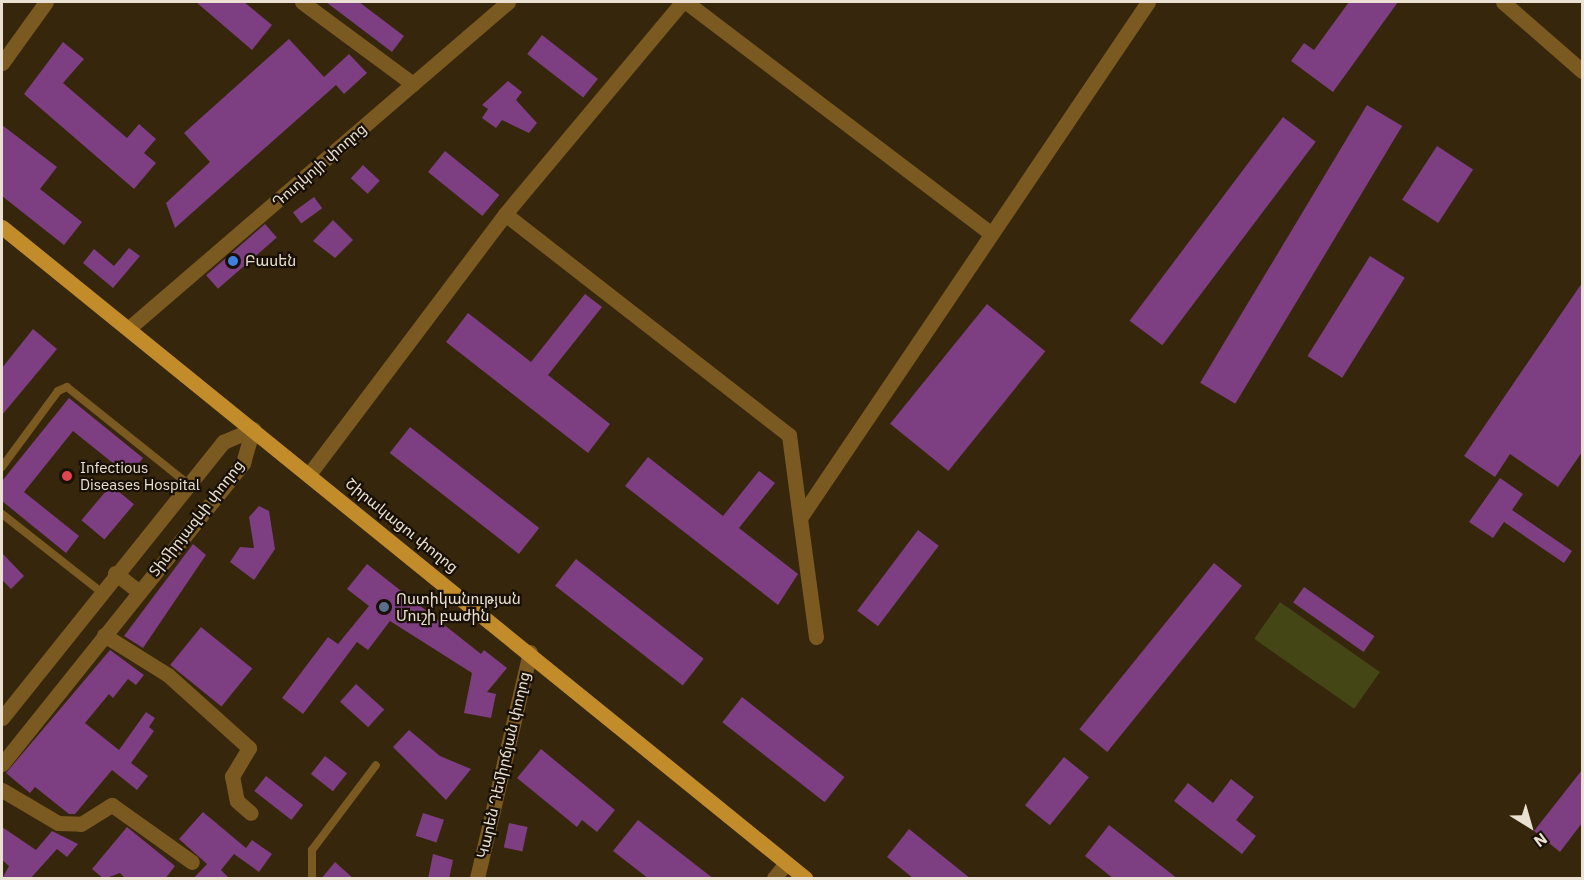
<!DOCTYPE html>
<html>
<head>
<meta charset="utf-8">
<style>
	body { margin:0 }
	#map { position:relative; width:1584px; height:880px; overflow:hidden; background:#36260c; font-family:"IBM Plex Sans","Noto Sans Armenian",sans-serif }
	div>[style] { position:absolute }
	.green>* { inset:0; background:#444616; transform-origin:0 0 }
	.building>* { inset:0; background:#7d3e82; transform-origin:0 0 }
	.service>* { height:8px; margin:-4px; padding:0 4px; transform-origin:4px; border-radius:4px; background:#7b5a22 }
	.minor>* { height:15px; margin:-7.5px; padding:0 7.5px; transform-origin:7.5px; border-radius:7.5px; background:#7b5a22 }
	.tertiary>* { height:15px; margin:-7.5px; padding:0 7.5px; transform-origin:7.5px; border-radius:7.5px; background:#7b5a22 }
	.primary>* { height:15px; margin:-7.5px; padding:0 7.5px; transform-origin:7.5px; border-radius:7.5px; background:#c38c2a }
	.dots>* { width:16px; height:16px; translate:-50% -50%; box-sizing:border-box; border:3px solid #181006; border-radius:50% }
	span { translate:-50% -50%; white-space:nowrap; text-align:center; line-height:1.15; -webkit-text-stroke:4.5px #181006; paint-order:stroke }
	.street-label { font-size:15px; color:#ebe1d2 }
	.poi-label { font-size:15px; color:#ebe1d2 }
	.left { translate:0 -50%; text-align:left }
	.frame { position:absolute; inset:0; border:3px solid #ebe1d2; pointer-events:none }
	.north { position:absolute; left:1500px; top:796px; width:60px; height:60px; -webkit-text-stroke:4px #181006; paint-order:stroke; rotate:143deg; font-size:16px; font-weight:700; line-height:24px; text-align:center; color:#ebe1d2 }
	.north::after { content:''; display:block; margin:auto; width:21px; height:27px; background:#ebe1d2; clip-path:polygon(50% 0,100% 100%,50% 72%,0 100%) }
</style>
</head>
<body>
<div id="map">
	<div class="green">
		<i style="left:1280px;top:602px;width:122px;height:45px;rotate:35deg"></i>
	</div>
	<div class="building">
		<i style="clip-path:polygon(196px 2px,244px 2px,272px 25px,252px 50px)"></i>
		<i style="clip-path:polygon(326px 2px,359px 2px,404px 36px,392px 52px)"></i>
		<i style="clip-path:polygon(1349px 2px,1398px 2px,1333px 92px,1291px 61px,1304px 43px,1314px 50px)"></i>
		<i style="left:542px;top:35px;width:71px;height:24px;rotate:38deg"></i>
		<i style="clip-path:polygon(289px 39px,324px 77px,349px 54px,367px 73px,344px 94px,336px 85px,175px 228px,166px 203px,210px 162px,184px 133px)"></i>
		<i style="clip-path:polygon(63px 42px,84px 59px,63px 83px,127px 138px,139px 124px,156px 139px,144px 153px,156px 163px,134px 189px,24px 94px)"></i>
		<i style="clip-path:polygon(508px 81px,522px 92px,516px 100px,537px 123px,529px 133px,502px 120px,496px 128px,482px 118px,488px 109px,482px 105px)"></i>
		<i style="left:1367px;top:105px;width:41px;height:324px;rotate:31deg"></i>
		<i style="left:1283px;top:117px;width:41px;height:255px;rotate:37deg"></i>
		<i style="clip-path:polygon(2px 125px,57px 167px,40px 189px,82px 222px,64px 245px,2px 196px)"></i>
		<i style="left:1437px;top:146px;width:43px;height:64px;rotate:33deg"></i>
		<i style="left:445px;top:151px;width:70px;height:27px;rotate:39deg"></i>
		<i style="left:363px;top:165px;width:23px;height:18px;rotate:43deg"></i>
		<i style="left:314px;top:197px;width:14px;height:26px;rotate:54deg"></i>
		<i style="clip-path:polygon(333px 220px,353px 240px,335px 258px,313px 241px)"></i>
		<i style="left:265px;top:224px;width:18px;height:78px;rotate:49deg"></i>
		<i style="clip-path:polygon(129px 248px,140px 256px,113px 288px,83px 263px,94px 249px,114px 266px)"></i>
		<i style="left:1370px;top:256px;width:41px;height:118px;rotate:32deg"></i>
		<i style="clip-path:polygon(1582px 283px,1582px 452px,1558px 487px,1510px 454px,1495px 477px,1464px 456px)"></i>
		<i style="clip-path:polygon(585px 294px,602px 307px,548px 375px,610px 424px,588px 453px,446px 342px,468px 313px,531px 362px)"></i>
		<i style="left:987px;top:304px;width:75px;height:154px;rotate:39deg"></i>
		<i style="clip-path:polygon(33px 329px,57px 349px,2px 415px,2px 368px)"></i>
		<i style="clip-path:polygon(69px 398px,143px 458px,129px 476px,73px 431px,24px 492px,79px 536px,66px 553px,2px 501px,2px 481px)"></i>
		<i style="left:410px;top:427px;width:164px;height:33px;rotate:38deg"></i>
		<i style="clip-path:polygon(648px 457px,723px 516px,759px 471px,775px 483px,739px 528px,798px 574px,778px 605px,625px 486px)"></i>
		<i style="clip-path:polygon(1500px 478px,1523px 494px,1512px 510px,1572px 551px,1564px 563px,1504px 522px,1493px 538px,1469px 522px)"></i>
		<i style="left:111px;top:485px;width:30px;height:46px;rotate:40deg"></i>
		<i style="clip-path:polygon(259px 506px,269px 511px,275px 549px,254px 580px,230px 562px,240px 547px,254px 548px,249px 517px)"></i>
		<i style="left:918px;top:530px;width:26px;height:101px;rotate:37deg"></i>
		<i style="clip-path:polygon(193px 544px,206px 555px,143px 648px,124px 636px)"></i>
		<i style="clip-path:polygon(2px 553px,24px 576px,11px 589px,2px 580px)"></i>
		<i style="left:576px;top:559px;width:162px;height:34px;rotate:38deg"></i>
		<i style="left:1214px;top:563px;width:36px;height:214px;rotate:39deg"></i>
		<i style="clip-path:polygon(367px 564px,481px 654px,484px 650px,507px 668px,487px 692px,496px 694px,491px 718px,464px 713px,472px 673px,390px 621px,368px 650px,357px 642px,303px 714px,282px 698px,328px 637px,338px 644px,369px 606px,347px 589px)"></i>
		<i style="left:1304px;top:587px;width:86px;height:19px;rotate:35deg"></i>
		<i style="left:201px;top:627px;width:66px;height:49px;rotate:39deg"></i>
		<i style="clip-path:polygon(110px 650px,144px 675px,136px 685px,128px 679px,113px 698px,109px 694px,85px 723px,119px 750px,146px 712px,155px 718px,149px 727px,154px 731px,131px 763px,148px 776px,137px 790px,112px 770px,75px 814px,69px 814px,35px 787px,30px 793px,6px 773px)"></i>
		<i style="left:356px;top:684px;width:38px;height:24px;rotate:42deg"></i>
		<i style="left:742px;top:697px;width:130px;height:32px;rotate:38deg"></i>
		<i style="clip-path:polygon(409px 730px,440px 756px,471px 769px,446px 800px,393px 747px)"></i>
		<i style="clip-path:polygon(541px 749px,615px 810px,597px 832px,582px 820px,577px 827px,517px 778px)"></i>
		<i style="left:325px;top:756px;width:28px;height:23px;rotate:38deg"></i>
		<i style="left:1064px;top:757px;width:32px;height:62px;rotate:39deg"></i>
		<i style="clip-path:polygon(1582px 770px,1582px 823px,1560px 852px,1534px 831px)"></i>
		<i style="left:266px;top:776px;width:47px;height:19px;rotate:38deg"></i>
		<i style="clip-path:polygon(1231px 779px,1254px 797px,1236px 820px,1256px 836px,1242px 854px,1174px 801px,1188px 783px,1213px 803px)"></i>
		<i style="clip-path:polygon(203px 812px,246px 848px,252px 840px,272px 854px,259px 872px,234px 854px,221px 870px,230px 879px,193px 879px,207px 864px,179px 839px)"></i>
		<i style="left:423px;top:813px;width:22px;height:24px;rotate:18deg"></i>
		<i style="clip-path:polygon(638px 820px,714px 879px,649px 879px,613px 851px)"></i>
		<i style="left:509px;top:823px;width:19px;height:25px;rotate:12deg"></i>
		<i style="clip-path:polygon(1109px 825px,1178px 879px,1114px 879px,1085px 856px)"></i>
		<i style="clip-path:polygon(2px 827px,36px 850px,52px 831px,78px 844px,67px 857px,57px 849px,30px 879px,2px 879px,9px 866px,2px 860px)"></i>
		<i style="clip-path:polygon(127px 827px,175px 866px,165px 879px,126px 879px,120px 873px,104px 879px,92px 869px)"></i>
		<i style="clip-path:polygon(909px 829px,971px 879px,914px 879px,887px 857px)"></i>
		<i style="clip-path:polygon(433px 854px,453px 860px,449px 879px,428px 879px)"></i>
		<i style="clip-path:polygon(335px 862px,354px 879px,321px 879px)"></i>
	</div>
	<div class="service">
		<i style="left:2px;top:467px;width:94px;rotate:-53.6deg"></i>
		<i style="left:58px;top:391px;width:10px;rotate:-24deg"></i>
		<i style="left:67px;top:387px;width:155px;rotate:38.7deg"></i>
		<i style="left:2px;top:514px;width:126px;rotate:38.2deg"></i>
		<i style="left:312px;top:878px;width:28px;rotate:-90deg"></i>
		<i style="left:312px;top:850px;width:106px;rotate:-53deg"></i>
	</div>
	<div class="minor">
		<i style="left:302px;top:2px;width:138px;rotate:36.5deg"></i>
		<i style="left:686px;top:2px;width:382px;rotate:37.2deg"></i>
		<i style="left:1503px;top:2px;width:105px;rotate:41.1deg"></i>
		<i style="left:2px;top:63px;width:75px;rotate:-54.2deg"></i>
		<i style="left:505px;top:214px;width:360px;rotate:37.9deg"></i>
		<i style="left:789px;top:435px;width:84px;rotate:82.5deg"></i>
		<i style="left:310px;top:473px;width:324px;rotate:-53deg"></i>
		<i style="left:505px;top:214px;width:276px;rotate:-50.1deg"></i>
		<i style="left:104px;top:635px;width:75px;rotate:32deg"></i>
		<i style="left:168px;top:675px;width:109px;rotate:42deg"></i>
		<i style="left:249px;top:748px;width:33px;rotate:121deg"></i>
		<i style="left:232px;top:776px;width:25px;rotate:79deg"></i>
		<i style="left:237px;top:801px;width:18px;rotate:41deg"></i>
		<i style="left:816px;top:637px;width:120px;rotate:-97.7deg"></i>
		<i style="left:800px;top:518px;width:622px;rotate:-56deg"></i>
		<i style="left:2px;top:790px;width:65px;rotate:30.5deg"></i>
		<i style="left:58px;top:823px;width:23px;rotate:2deg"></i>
		<i style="left:81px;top:824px;width:36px;rotate:-32deg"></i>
		<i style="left:112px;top:805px;width:98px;rotate:35.5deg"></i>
		<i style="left:774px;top:878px;width:19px;rotate:-51deg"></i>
	</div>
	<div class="tertiary">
		<i style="left:129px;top:328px;width:500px;rotate:-40.7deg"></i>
		<i style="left:115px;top:573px;width:29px;rotate:38deg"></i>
		<i style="left:2px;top:718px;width:354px;rotate:-51.3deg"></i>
		<i style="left:223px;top:442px;width:33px;rotate:-23deg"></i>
		<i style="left:2px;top:764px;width:386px;rotate:-51.3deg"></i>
		<i style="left:243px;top:463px;width:35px;rotate:-74deg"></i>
		<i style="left:477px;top:878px;width:232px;rotate:-76.8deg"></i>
	</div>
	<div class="primary">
		<i style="left:2px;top:227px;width:1034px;rotate:39.03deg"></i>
	</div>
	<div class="dots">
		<i style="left:233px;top:261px;background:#3f7fe0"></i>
		<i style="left:67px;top:476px;background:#e0444e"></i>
		<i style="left:384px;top:607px;background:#5c6f8a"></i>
	</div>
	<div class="street-label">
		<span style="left:319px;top:165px;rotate:-41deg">Դուդկոյի փողոց</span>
		<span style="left:196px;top:518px;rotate:-52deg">Տիմիրյազևի փողոց</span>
		<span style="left:402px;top:525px;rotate:39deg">Շիրակացու փողոց</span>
		<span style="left:503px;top:765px;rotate:-77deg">Կարեն Դեմիրճյան փողոց</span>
	</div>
	<div class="poi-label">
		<span class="left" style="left:245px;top:261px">Բասեն</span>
		<span class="left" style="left:80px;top:476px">Infectious<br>Diseases Hospital</span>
		<span class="left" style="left:396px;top:607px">Ոստիկանության<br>Մուշի բաժին</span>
	</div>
	<div class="frame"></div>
	<div class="north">N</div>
</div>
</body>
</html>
